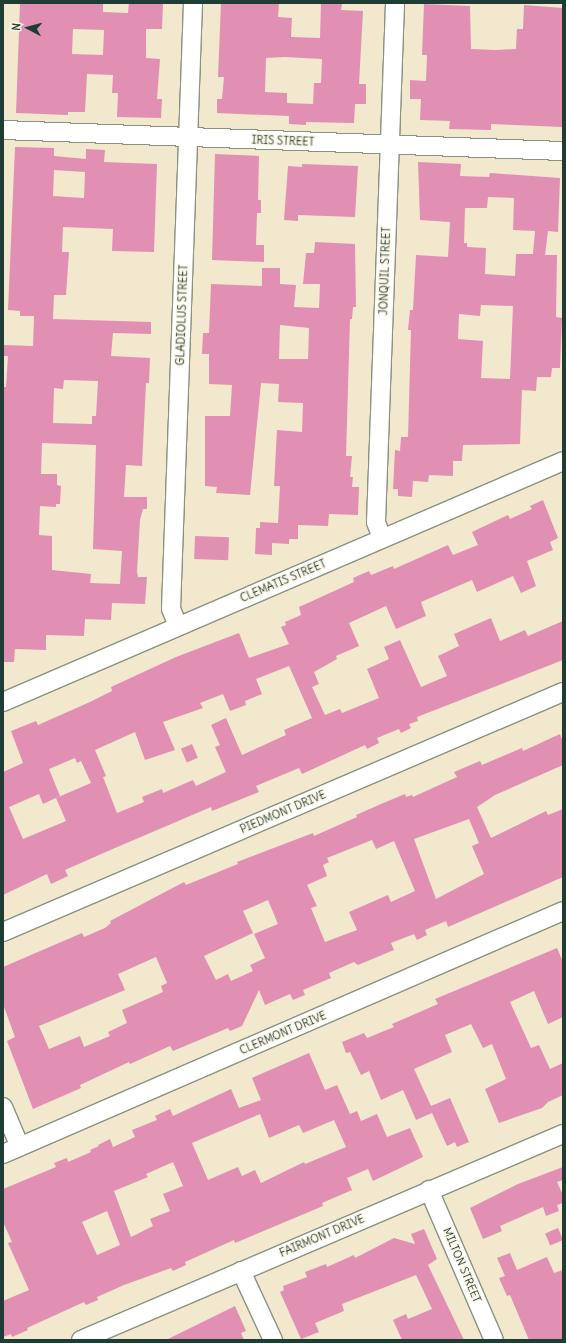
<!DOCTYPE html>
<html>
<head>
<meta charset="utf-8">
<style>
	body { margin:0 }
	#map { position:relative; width:566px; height:1343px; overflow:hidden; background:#f2e8cd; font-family:Delius,sans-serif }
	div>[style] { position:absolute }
	.building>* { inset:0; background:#e28fb4; transform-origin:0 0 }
	.roads { filter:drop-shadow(1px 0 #889280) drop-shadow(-1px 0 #889280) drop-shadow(0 1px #889280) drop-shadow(0 -1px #889280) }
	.street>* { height:18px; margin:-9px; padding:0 9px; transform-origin:9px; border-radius:9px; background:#fff }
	span { translate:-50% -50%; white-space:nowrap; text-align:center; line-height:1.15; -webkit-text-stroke:3px #fcf5e5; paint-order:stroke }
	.street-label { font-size:11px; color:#1f3d34 }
	.frame { position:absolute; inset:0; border:4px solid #1f3d34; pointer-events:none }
	.north { position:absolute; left:8px; top:8px; width:40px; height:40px; -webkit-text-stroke:3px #fcf5e5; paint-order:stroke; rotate:276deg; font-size:11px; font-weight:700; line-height:16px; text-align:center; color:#1f3d34 }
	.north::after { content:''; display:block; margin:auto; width:14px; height:18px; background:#1f3d34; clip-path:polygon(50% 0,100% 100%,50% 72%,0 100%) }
</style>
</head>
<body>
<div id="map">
	<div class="building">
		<i style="clip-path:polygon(evenodd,20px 3px,103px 3px,103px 12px,128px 13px,129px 3px,163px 4px,162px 29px,146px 29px,146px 58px,160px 59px,157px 99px,162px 99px,161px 118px,117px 117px,118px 93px,112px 93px,113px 75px,87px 74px,85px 112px,68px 112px,68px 115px,16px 113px,20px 3px,73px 29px,104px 30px,103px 55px,72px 54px,73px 29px)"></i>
		<i style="clip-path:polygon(evenodd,221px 3px,279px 3px,278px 17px,292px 18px,291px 37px,320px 38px,321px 3px,342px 4px,341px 10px,363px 11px,359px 84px,366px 84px,366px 104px,355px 104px,354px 123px,306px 122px,306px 125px,289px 124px,289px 116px,217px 113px,217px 99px,222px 99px,224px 77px,218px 77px,221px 3px,285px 57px,322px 59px,321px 83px,314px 83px,313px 104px,287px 103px,287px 93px,265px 92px,266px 58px,285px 57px)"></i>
		<i style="clip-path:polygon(424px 4px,470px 6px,471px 49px,495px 50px,516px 49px,517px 29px,523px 29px,524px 5px,563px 8px,562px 127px,491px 124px,491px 130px,449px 129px,450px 121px,420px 120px,421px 99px,410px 99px,410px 80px,426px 81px,427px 55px,422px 55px)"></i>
		<i style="clip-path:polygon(evenodd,15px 147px,54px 148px,54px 156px,86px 159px,86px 149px,105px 150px,104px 162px,157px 164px,154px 252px,112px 251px,113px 229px,63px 227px,62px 252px,69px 252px,66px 295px,54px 295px,53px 319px,151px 322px,151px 334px,113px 333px,111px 356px,150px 358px,149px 383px,146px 383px,142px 466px,126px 465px,124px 497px,147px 497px,147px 509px,143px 509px,140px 520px,137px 572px,138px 577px,147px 577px,145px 604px,112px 603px,111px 620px,85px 619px,84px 636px,46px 635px,46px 650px,15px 649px,14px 662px,3px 662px,3px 387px,6px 387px,8px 356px,3px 356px,3px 345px,33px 346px,34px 316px,20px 316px,20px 311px,8px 310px,15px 147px,54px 170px,85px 172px,84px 198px,53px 196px,54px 170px,15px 147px,64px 380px,98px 381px,96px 416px,92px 416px,92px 424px,53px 423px,54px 388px,63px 389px,64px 380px,15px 147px,42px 443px,96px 445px,93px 549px,122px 551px,120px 584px,90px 583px,91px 574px,52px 570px,52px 536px,39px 535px,40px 506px,56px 507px,56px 504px,60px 504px,61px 486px,57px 485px,57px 474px,41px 474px,42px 443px)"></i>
		<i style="clip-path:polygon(215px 154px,259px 156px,258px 200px,261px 200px,261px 213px,257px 213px,256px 245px,264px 245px,264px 262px,212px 260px)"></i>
		<i style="clip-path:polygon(evenodd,418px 162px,461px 164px,460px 176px,489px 177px,490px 173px,560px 178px,558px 232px,548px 231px,545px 255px,557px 255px,556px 317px,562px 318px,560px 368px,552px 368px,551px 377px,537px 377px,536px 391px,522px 390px,520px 444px,463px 445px,462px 461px,453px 461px,453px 476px,429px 475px,428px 482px,413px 481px,412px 497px,398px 496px,398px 489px,393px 489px,395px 450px,400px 451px,401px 437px,408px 437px,411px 330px,408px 330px,410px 310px,413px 310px,416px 255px,448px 257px,450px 222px,420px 220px,418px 162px,488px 197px,514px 198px,513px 230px,535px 231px,533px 254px,516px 254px,515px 276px,485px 274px,486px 248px,467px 247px,467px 243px,464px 243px,465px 208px,487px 208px,488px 197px,418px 162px,481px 305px,513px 306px,510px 379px,481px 378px,483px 341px,458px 339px,459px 314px,480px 316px,481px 305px)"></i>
		<i style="clip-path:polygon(302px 164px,358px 166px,355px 217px,298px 215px,298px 221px,284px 220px,288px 166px,302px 167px)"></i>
		<i style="clip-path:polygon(evenodd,315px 242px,355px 244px,356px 307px,353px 307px,352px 319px,350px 319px,346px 456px,352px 456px,350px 477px,353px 477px,352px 487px,359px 487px,358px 515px,329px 514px,328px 526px,298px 525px,298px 539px,289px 539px,289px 544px,272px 543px,272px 555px,255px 554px,256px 528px,260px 528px,260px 522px,278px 523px,280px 486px,274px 486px,277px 430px,302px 432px,303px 403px,278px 402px,279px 384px,261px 383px,250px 495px,216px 493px,217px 487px,205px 486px,205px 416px,230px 416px,232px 385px,209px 384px,209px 354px,202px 354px,203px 333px,209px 333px,211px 284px,262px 286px,262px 268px,280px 268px,280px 284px,296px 285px,294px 307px,319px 308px,320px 284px,303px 284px,306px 253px,314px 253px,315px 242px,280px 325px,309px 328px,308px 359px,279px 359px,280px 325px)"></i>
		<i style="clip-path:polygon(evenodd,543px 500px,558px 538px,550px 542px,553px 550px,527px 561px,536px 586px,521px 593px,513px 576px,477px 592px,472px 580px,421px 602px,426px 616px,396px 629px,386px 606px,349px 623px,359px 646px,336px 656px,337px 659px,314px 672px,319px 684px,312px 687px,325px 715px,340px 709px,342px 713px,379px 698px,367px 669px,389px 659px,384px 647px,400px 640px,421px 687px,447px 676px,438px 656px,459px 646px,454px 634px,491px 618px,500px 641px,525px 630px,528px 636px,563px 621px,563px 660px,417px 717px,418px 721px,409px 724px,411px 728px,401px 733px,399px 729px,377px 738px,379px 743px,367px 749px,365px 745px,302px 774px,299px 768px,256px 786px,259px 792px,239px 800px,212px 811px,211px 807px,115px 848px,65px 870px,68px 876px,51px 884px,47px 874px,3px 895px,3px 772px,23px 763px,11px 731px,36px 721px,38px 725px,90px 702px,112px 691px,111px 687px,176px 657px,239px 633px,249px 658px,289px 644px,281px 627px,286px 625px,285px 622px,301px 615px,299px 607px,354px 582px,353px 578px,369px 571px,371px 575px,393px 566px,394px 569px,448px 545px,453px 555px,478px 545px,472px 532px,508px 515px,510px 519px,532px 509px,530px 506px,543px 500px,289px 666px,312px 718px,284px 730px,286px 735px,242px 755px,226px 718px,211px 725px,220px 745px,215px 747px,226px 772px,196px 786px,193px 780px,163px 793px,162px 789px,142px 797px,144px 802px,117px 813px,103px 777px,106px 776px,95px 750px,135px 732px,145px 760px,175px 750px,163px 722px,203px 708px,200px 703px,223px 694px,230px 711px,246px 705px,245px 701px,262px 694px,256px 679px,289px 666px,543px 500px,75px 758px,77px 763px,81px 761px,91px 783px,56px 798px,66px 821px,23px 839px,9px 807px,39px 794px,43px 804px,60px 796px,49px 769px,75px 758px)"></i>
		<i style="left:195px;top:536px;width:34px;height:23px;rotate:2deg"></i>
		<i style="clip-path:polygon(evenodd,560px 734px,563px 742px,563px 765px,495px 795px,477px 807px,491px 838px,546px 811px,548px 815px,563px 809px,563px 877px,448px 927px,446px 921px,425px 930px,427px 935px,417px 940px,414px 934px,391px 943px,394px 950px,358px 965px,354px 962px,329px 973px,331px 978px,303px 990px,305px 995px,293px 1000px,290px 994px,265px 1005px,259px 990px,242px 1026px,230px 1031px,228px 1028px,173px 1051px,170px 1046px,130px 1064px,129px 1062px,80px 1085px,81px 1088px,33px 1109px,7px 1041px,15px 1037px,3px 1004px,3px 967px,82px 933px,84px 937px,105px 928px,111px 923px,110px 921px,184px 882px,186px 885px,238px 864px,237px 862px,313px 833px,314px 836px,357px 817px,356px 815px,381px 804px,405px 794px,406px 797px,412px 795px,413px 797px,457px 777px,454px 772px,480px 761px,482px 765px,522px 748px,523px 751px,560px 734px,469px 819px,479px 843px,472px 846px,484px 874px,436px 899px,414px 839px,469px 819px,560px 734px,372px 840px,376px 849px,394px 841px,415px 891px,391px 902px,388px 895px,349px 912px,357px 930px,325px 942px,311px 908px,317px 906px,307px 885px,327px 876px,323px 865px,329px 862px,327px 858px,372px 840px,560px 734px,268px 900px,278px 924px,254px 934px,265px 958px,250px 965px,253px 971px,231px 981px,228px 974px,216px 980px,204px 956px,253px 933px,243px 911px,268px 900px,560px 734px,156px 957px,167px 983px,161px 986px,163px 992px,122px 1010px,127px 1023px,108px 1032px,110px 1036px,84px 1047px,80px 1036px,49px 1049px,39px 1026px,125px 990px,118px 974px,156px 957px)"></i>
		<i style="left:192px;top:744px;width:15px;height:12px;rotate:67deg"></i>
		<i style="clip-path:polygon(557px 948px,563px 962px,563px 1017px,548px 1024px,534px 991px,510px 1002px,531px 1048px,539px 1045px,550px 1069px,563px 1063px,563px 1095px,548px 1102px,542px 1108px,499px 1123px,485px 1089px,506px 1079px,492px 1044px,483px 1048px,471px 1024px,445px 1035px,452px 1052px,414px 1069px,431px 1106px,450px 1098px,469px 1142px,457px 1147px,455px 1142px,447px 1146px,432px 1113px,416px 1120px,403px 1090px,381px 1100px,369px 1071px,361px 1075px,350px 1052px,346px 1053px,342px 1042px,364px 1033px,367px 1038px,394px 1027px,392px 1024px,438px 1004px,435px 999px)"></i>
		<i style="clip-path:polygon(evenodd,309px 1053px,325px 1090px,337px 1085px,350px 1114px,357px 1111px,361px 1121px,377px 1114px,387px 1137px,410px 1128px,423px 1157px,373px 1181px,368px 1169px,347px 1178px,352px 1190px,322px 1203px,323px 1206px,235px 1243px,234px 1240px,185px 1262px,186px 1265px,173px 1271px,171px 1268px,124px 1285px,97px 1297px,98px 1300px,86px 1305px,84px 1302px,27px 1328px,28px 1330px,12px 1337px,11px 1334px,3px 1337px,3px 1301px,29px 1290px,8px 1243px,12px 1242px,3px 1222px,3px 1189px,56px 1167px,54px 1163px,67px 1158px,68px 1162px,91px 1152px,90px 1150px,99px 1146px,98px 1145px,110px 1139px,113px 1147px,135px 1137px,132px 1130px,157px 1120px,155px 1116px,170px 1109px,173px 1116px,231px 1089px,239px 1108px,261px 1100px,252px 1078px,309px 1053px,260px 1114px,269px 1138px,299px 1125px,303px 1133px,334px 1120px,346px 1147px,305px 1164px,304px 1162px,261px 1183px,255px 1170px,242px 1176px,238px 1167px,208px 1180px,192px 1143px,260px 1114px,309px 1053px,173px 1162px,183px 1186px,163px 1194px,170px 1211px,150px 1219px,153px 1226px,131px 1237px,114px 1191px,148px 1177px,146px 1174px,173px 1162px,309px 1053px,107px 1211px,120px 1245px,97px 1255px,82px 1222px,107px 1211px)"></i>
		<i style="clip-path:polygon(563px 1167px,563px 1180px,557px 1182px,563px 1195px,563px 1203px,557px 1205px,559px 1211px,546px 1216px,543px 1207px,500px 1226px,502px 1231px,483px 1239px,470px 1208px,518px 1184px)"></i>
		<i style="left:558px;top:1228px;width:13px;height:14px;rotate:67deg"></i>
		<i style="clip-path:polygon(424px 1229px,437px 1259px,428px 1265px,464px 1340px,402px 1340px,393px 1320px,406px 1314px,408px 1319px,432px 1309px,416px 1275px,342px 1304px,344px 1311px,315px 1323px,319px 1332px,301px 1339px,280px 1292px,284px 1290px,283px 1286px,307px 1277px,305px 1272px,326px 1264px,327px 1267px,354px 1255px,355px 1258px,394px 1238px,415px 1244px,411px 1234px)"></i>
		<i style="clip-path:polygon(510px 1253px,517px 1270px,547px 1257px,554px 1273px,563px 1270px,563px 1340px,529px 1340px,510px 1295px,507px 1296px,499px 1278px,505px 1276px,497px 1258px)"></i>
		<i style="clip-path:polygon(235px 1306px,246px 1331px,241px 1333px,244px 1340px,166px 1340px)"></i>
	</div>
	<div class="roads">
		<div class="street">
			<i style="left:3px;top:130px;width:560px;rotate:2.15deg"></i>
			<i style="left:382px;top:538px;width:17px;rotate:-111deg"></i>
			<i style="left:376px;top:522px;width:519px;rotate:-87.9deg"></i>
			<i style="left:178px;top:626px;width:18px;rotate:-112deg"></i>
			<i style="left:171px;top:609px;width:606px;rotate:-87.92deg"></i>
			<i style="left:3px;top:702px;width:610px;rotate:-23.28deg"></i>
			<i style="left:3px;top:932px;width:609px;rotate:-23.2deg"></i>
			<i style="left:3px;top:1107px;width:43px;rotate:67deg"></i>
			<i style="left:3px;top:1154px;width:610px;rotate:-23.46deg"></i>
			<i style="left:429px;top:1190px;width:163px;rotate:66.6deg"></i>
			<i style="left:241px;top:1271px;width:76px;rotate:65.1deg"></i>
			<i style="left:81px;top:1340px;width:524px;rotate:-23.14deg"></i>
		</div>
	</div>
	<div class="street-label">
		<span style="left:283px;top:141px;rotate:2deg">IRIS STREET</span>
		<span style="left:385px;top:271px;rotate:-88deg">JONQUIL STREET</span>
		<span style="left:182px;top:315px;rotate:-88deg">GLADIOLUS STREET</span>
		<span style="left:283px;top:581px;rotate:-23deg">CLEMATIS STREET</span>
		<span style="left:283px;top:812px;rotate:-23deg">PIEDMONT DRIVE</span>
		<span style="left:283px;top:1033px;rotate:-23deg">CLERMONT DRIVE</span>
		<span style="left:322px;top:1236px;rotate:-23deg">FAIRMONT DRIVE</span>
		<span style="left:462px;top:1265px;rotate:67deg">MILTON STREET</span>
	</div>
	<div class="frame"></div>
	<div class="north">N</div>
</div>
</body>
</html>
